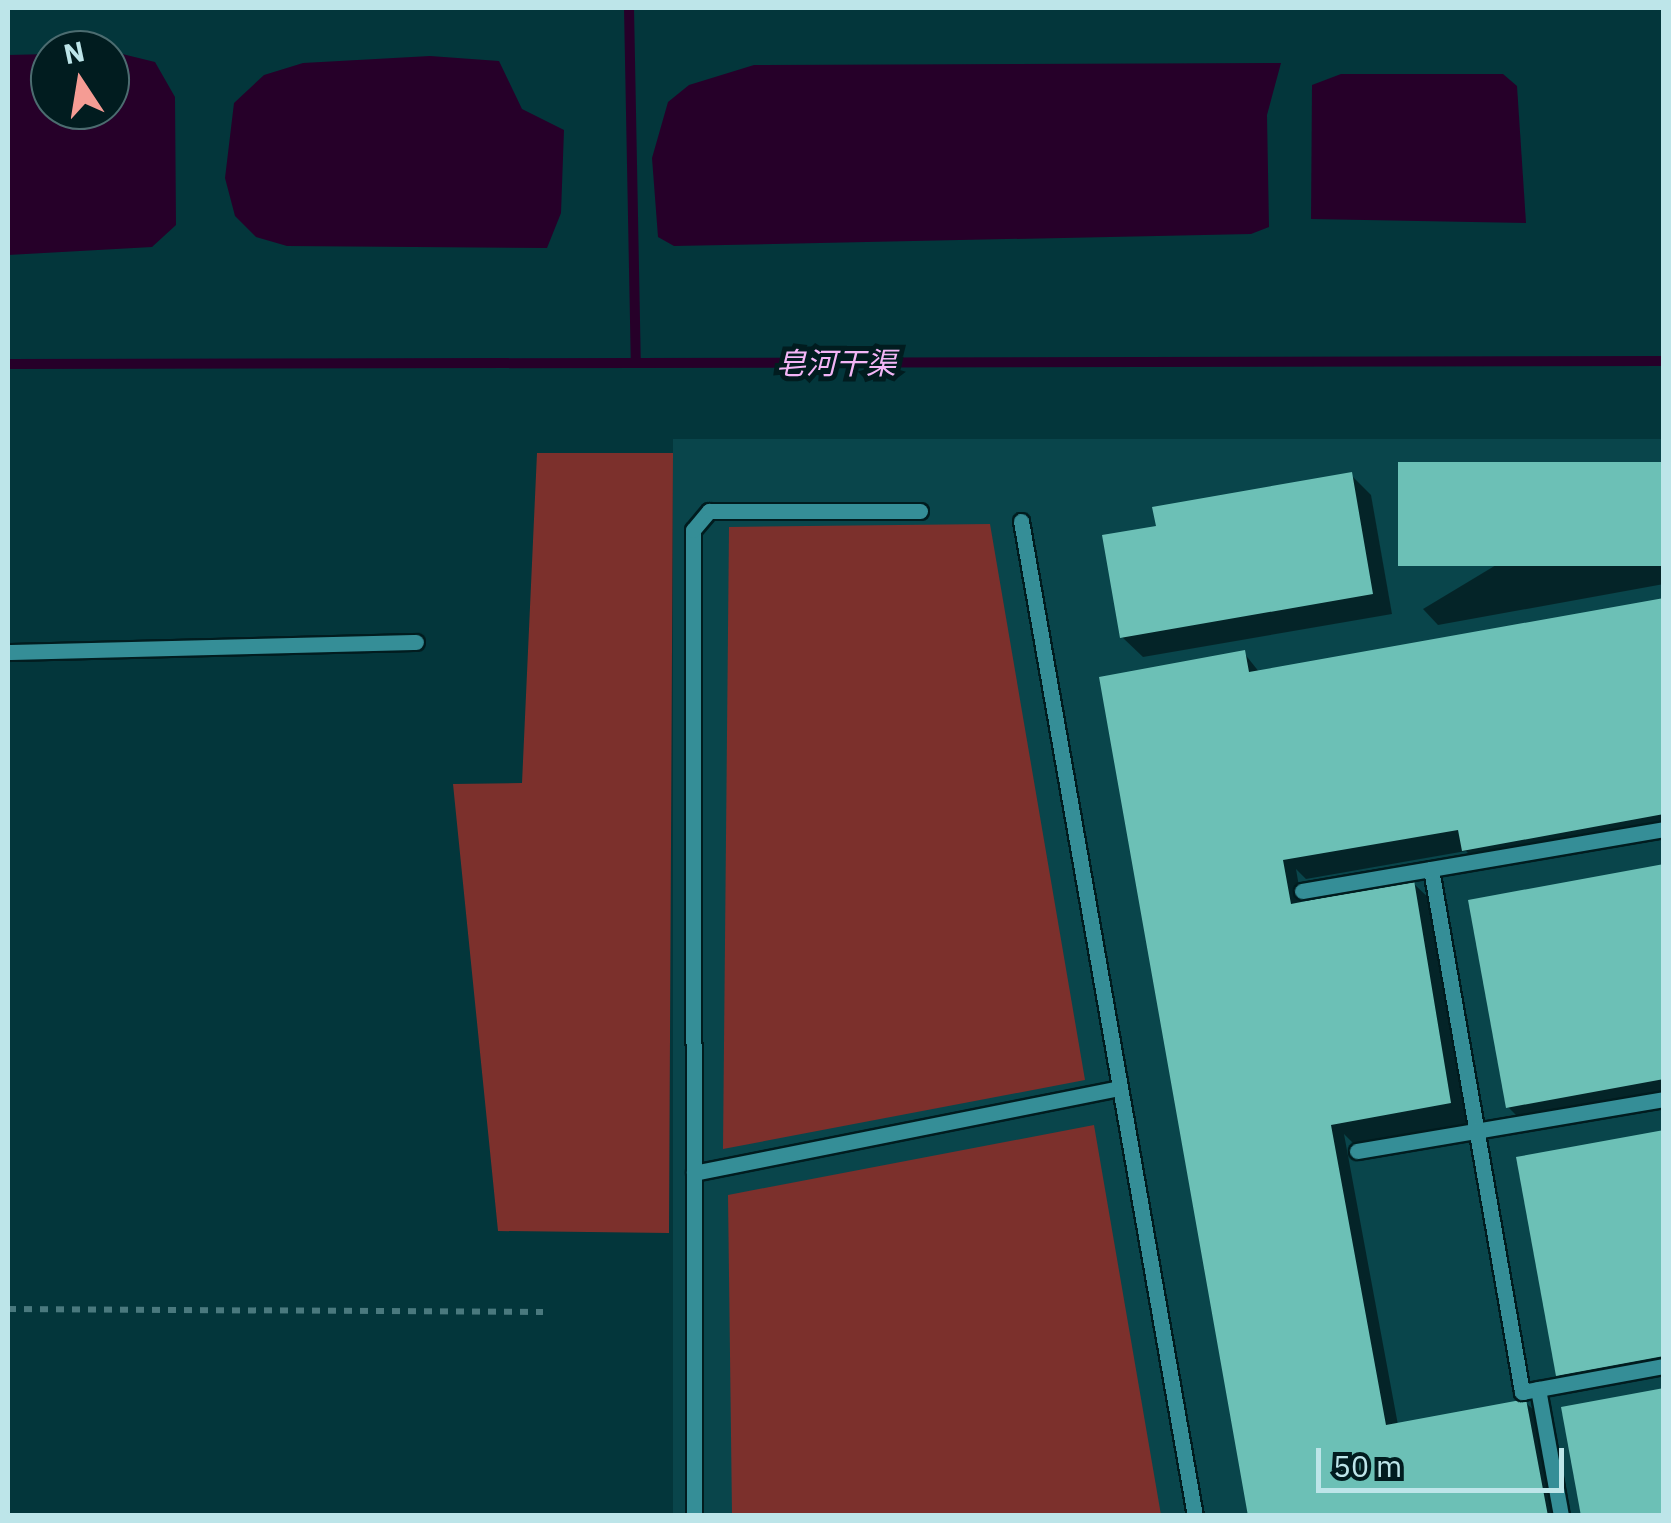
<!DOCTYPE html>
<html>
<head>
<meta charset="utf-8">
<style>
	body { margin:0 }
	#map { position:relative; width:1671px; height:1523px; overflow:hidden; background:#03363b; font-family:"IBM Plex Sans","Noto Sans SC",sans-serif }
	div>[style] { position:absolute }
	.built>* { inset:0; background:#09454b; transform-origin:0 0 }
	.green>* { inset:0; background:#7c302c }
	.water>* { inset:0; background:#260029 }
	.shadow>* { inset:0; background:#0007 }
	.stream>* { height:10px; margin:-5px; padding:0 5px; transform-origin:5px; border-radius:5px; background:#260029 }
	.building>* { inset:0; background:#6cc0b6; transform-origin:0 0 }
	.path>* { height:6px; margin-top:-3px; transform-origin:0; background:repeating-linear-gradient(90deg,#4a797e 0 8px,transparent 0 16px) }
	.roads { filter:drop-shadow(2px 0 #011c1f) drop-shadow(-2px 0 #011c1f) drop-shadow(0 2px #011c1f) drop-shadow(0 -2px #011c1f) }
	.lane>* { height:15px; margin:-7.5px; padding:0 7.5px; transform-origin:7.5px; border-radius:7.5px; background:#358e97 }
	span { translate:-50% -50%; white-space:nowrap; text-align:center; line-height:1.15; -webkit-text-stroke:10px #011c1f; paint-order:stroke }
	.water-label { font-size:30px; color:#f3b5f6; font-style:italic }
	.frame { position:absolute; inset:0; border:10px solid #bde5e9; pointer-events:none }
	.north { position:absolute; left:30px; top:30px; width:100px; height:100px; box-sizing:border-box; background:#011c1f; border:2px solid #4c6c70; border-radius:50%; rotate:348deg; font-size:28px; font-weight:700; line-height:40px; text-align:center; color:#bde5e9 }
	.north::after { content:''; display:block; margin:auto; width:35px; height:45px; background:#f59c94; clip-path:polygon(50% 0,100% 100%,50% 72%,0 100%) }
	.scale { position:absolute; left:1316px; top:1448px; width:248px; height:45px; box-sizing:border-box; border:5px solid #bde5e9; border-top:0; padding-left:12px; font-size:30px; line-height:35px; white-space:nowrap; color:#bde5e9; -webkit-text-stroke:8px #011c1f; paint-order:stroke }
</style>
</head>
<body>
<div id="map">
	<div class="built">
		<i style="left:1663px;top:439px;width:1076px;height:990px;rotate:90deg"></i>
	</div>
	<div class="green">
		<i style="clip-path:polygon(537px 453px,673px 453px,669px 1233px,498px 1231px,453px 784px,522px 783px)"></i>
		<i style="clip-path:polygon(990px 524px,1085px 1080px,723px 1149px,729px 527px)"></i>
		<i style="clip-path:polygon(1094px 1125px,1161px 1515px,732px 1515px,728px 1195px)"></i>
	</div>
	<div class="water">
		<i style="clip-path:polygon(110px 51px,155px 62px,175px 97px,176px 225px,152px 247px,8px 255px,8px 55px,50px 54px,50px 110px,110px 110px)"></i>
		<i style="clip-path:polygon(430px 56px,499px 61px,522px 109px,564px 130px,561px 213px,547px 248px,287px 246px,256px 237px,235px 216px,225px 178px,234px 103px,264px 75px,303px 63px)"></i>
		<i style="clip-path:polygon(1281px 63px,1267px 115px,1269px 227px,1251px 234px,674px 246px,658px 237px,652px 158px,668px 102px,689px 85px,754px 65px)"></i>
		<i style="clip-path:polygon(1341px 74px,1503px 74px,1517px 86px,1526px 223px,1311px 219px,1312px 85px)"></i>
	</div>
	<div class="shadow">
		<i style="clip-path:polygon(1664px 464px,1664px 584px,1438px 625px,1423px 609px)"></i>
		<i style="clip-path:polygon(1351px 475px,1371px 495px,1392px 614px,1143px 657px,1122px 637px,1159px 528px)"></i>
		<i style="clip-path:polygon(1664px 600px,1664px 832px,1480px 865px,1466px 851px,1306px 879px,1296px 869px,1302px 904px,1413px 883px,1434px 903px,1470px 1123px,1354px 1144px,1344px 1134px,1398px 1425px,1525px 1402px,1541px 1417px,1559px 1516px,1251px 1516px,1244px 653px,1260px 673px)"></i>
		<i style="clip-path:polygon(1664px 867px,1664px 1096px,1523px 1122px,1508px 1107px)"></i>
		<i style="clip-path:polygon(1664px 1133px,1664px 1373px,1574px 1390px,1558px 1374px)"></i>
	</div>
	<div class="stream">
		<i style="left:629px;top:8px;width:355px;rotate:88.9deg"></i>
		<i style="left:8px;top:364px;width:1656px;rotate:-0.1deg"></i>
	</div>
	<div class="building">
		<i style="left:1664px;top:462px;width:104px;height:266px;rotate:90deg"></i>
		<i style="clip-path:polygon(1352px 472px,1373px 594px,1120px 638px,1102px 535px,1156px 526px,1152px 507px)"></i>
		<i style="clip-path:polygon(1664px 598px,1664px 814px,1462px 851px,1458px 830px,1283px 860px,1291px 904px,1414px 880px,1451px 1103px,1331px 1125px,1386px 1425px,1526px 1399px,1548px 1516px,1248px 1516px,1099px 677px,1245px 650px,1249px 672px)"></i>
		<i style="clip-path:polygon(1664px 864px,1664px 1079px,1506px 1108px,1468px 900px)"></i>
		<i style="clip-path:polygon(1664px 1130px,1664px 1356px,1556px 1376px,1516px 1157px)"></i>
		<i style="clip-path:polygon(1664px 1388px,1664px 1516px,1581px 1516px,1561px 1407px)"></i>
	</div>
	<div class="path">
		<i style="left:8px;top:1309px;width:535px;rotate:0.32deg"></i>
	</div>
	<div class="roads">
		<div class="lane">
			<i style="left:1021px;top:521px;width:1010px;rotate:80.08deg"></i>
			<i style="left:8px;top:652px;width:408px;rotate:-1.4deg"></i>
			<i style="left:1431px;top:869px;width:531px;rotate:80.13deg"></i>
			<i style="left:1522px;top:1392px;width:144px;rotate:-10.4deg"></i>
			<i style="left:1302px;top:891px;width:367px;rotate:-9.7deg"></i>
			<i style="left:1357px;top:1151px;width:311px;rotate:-9.6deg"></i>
			<i style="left:694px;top:1173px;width:434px;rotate:-11.3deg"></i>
			<i style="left:1538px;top:1389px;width:129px;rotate:79.7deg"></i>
			<i style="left:694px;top:1516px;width:986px;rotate:-90.06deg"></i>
			<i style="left:693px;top:530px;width:25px;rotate:-50deg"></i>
			<i style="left:709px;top:511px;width:211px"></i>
		</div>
	</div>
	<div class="water-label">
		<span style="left:836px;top:363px">皂河干渠</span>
	</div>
	<div class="frame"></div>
	<div class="north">N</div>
	<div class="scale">50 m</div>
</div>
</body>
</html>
